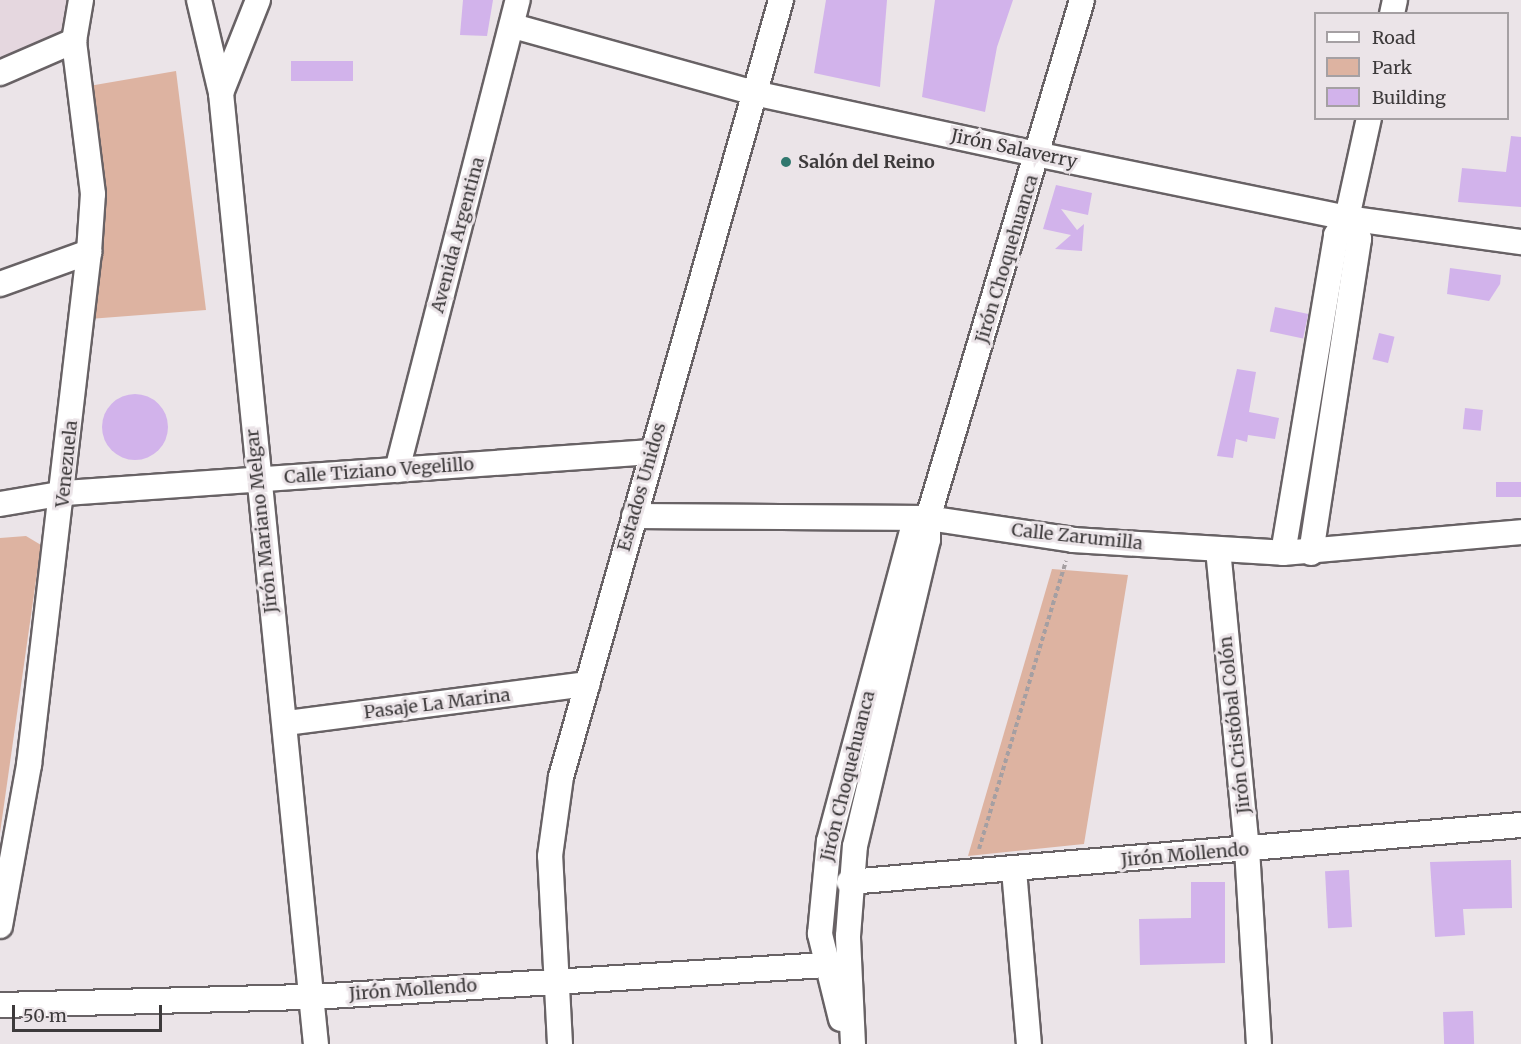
<!DOCTYPE html>
<html>
<head>
<meta charset="utf-8">
<style>
	body { margin:0 }
	#map { position:relative; width:1521px; height:1044px; overflow:hidden; background:#ebe4e8; font-family:Merriweather,serif }
	div>[style] { position:absolute }
	.built>* { inset:0; background:#e5d7df }
	.green>* { inset:0; background:#ddb3a1 }
	.building>* { inset:0; background:#d2b3eb; transform-origin:0 0 }
	.round { border-radius:50% }
	.path>* { height:4px; margin-top:-2px; transform-origin:0; background:repeating-linear-gradient(90deg,#a59fa2 0 4.5px,transparent 0 7.5px) }
	.roads { filter:drop-shadow(2px 0 #686265) drop-shadow(-2px 0 #686265) drop-shadow(0 2px #686265) drop-shadow(0 -2px #686265) }
	.minor>* { height:24px; margin:-12px; padding:0 12px; transform-origin:12px; border-radius:12px; background:#fff }
	.dots>* { width:16px; height:16px; translate:-50% -50%; box-sizing:border-box; border:3px solid #ebe4e8; border-radius:50% }
	span { translate:-50% -50%; white-space:nowrap; text-align:center; line-height:1.15; -webkit-text-stroke:6px #ebe4e8; paint-order:stroke }
	.street-label { font-size:18px; color:#3d3a3b }
	.poi-label { font-size:18px; color:#3d3a3b; font-weight:700 }
	.left { translate:0 -50%; text-align:left }
	.legend { position:absolute; left:1314px; top:12px; width:195px; height:108px; box-sizing:border-box; background:#ebe4e8; border:2px solid #a5a0a3; margin:0; padding:8px 10px; list-style:none; font-size:18px; color:#3d3a3b }
	.legend li { display:flex; align-items:center; gap:12px; height:30px }
	.legend b { width:30px; border:2px solid #a5a0a3 }
	.scale { position:absolute; left:12px; top:1005px; width:150px; height:27px; box-sizing:border-box; border:3px solid #3d3a3b; border-top:0; padding-left:8px; font-size:18px; line-height:21px; white-space:nowrap; color:#3d3a3b; -webkit-text-stroke:4px #ebe4e8; paint-order:stroke }
</style>
</head>
<body>
<div id="map">
	<div class="built">
		<i style="clip-path:polygon(0 0,72px 0,68px 57px,0 85px)"></i>
	</div>
	<div class="green">
		<i style="clip-path:polygon(176px 71px,206px 310px,89px 319px,89px 86px)"></i>
		<i style="clip-path:polygon(26px 536px,41px 545px,0 833px,0 538px)"></i>
		<i style="clip-path:polygon(1052px 569px,1128px 575px,1084px 844px,968px 856px)"></i>
	</div>
	<div class="building">
		<i style="clip-path:polygon(463px 0,493px 0,487px 36px,460px 35px)"></i>
		<i style="clip-path:polygon(826px 0,887px 0,880px 87px,814px 73px)"></i>
		<i style="clip-path:polygon(935px 0,1013px 0,997px 47px,985px 112px,922px 97px)"></i>
		<i style="left:291px;top:61px;width:62px;height:20px"></i>
		<i style="clip-path:polygon(1511px 136px,1521px 137px,1521px 207px,1458px 202px,1462px 168px,1506px 172px)"></i>
		<i style="clip-path:polygon(1056px 185px,1092px 193px,1088px 215px,1061px 209px,1077px 230px,1084px 224px,1082px 251px,1055px 249px,1071px 235px,1043px 229px)"></i>
		<i style="clip-path:polygon(1450px 268px,1501px 275px,1500px 284px,1489px 301px,1447px 294px)"></i>
		<i style="left:1275px;top:307px;width:34px;height:25px;rotate:12deg"></i>
		<i style="left:1379px;top:333px;width:16px;height:27px;rotate:14deg"></i>
		<i style="clip-path:polygon(1237px 369px,1256px 372px,1249px 412px,1279px 418px,1275px 439px,1248px 435px,1247px 442px,1236px 439px,1233px 458px,1217px 456px)"></i>
		<i class="round" style="left:102px;top:394px;width:66px;height:66px"></i>
		<i style="left:1465px;top:408px;width:18px;height:21px;rotate:6deg"></i>
		<i style="left:1521px;top:482px;width:15px;height:25px;rotate:90deg"></i>
		<i style="clip-path:polygon(1511px 860px,1512px 908px,1463px 909px,1465px 935px,1435px 937px,1430px 862px)"></i>
		<i style="left:1349px;top:870px;width:57px;height:24px;rotate:87deg"></i>
		<i style="clip-path:polygon(1191px 882px,1225px 882px,1225px 963px,1140px 965px,1139px 919px,1191px 918px)"></i>
		<i style="left:1473px;top:1011px;width:33px;height:30px;rotate:88deg"></i>
	</div>
	<div class="path">
		<i style="left:979px;top:849px;width:301px;rotate:-73.2deg"></i>
	</div>
	<div class="roads">
		<div class="minor">
			<i style="left:199px;top:0;width:96px;rotate:76.7deg"></i>
			<i style="left:221px;top:93px;width:956px;rotate:84.3deg"></i>
			<i style="left:1392px;top:14px;width:14px;rotate:-78deg"></i>
			<i style="left:513px;top:26px;width:250px;rotate:15.5deg"></i>
			<i style="left:754px;top:93px;width:293px;rotate:12.2deg"></i>
			<i style="left:1040px;top:155px;width:313px;rotate:11.6deg"></i>
			<i style="left:1347px;top:218px;width:176px;rotate:7.9deg"></i>
			<i style="left:0;top:73px;width:81px;rotate:-23.4deg"></i>
			<i style="left:221px;top:93px;width:100px;rotate:-68.3deg"></i>
			<i style="left:0;top:284px;width:95px;rotate:-19.8deg"></i>
			<i style="left:397px;top:470px;width:485px;rotate:-75.6deg"></i>
			<i style="left:0;top:504px;width:66px;rotate:-9.6deg"></i>
			<i style="left:65px;top:493px;width:588px;rotate:-4deg"></i>
			<i style="left:634px;top:516px;width:294px;rotate:0.4deg"></i>
			<i style="left:928px;top:518px;width:147px;rotate:8.6deg"></i>
			<i style="left:1073px;top:540px;width:210px;rotate:3.5deg"></i>
			<i style="left:1283px;top:553px;width:239px;rotate:-5deg"></i>
			<i style="left:1218px;top:549px;width:301px;rotate:84.5deg"></i>
			<i style="left:1247px;top:849px;width:195px;rotate:86.5deg"></i>
			<i style="left:1283px;top:553px;width:322px;rotate:-80.5deg"></i>
			<i style="left:1336px;top:235px;width:20px;rotate:-57deg"></i>
			<i style="left:1347px;top:218px;width:102px;rotate:-77.6deg"></i>
			<i style="left:1311px;top:553px;width:318px;rotate:-81.3deg"></i>
			<i style="left:1359px;top:239px;width:24px;rotate:-120deg"></i>
			<i style="left:286px;top:723px;width:304px;rotate:-7.4deg"></i>
			<i style="left:1014px;top:870px;width:175px;rotate:85.1deg"></i>
			<i style="left:849px;top:882px;width:674px;rotate:-4.85deg"></i>
			<i style="left:0;top:926px;width:164px;rotate:-79.8deg"></i>
			<i style="left:29px;top:765px;width:516px;rotate:-83.33deg"></i>
			<i style="left:89px;top:252px;width:58px;rotate:-86.1deg"></i>
			<i style="left:93px;top:194px;width:154px;rotate:-97.1deg"></i>
			<i style="left:74px;top:41px;width:42px;rotate:-80.3deg"></i>
			<i style="left:0;top:1005px;width:313px;rotate:-1.5deg"></i>
			<i style="left:313px;top:997px;width:514px;rotate:-3.57deg"></i>
			<i style="left:841px;top:1019px;width:88px;rotate:-103.9deg"></i>
			<i style="left:820px;top:934px;width:93px;rotate:-84.5deg"></i>
			<i style="left:829px;top:841px;width:320px;rotate:-75deg"></i>
			<i style="left:912px;top:532px;width:21px;rotate:-41deg"></i>
			<i style="left:560px;top:1044px;width:188px;rotate:-93deg"></i>
			<i style="left:550px;top:856px;width:80px;rotate:-82.1deg"></i>
			<i style="left:561px;top:777px;width:808px;rotate:-74.19deg"></i>
			<i style="left:853px;top:1044px;width:108px;rotate:-92.7deg"></i>
			<i style="left:848px;top:936px;width:90px;rotate:-85.6deg"></i>
			<i style="left:855px;top:846px;width:315px;rotate:-76.6deg"></i>
			<i style="left:928px;top:540px;width:22px;rotate:-90deg"></i>
			<i style="left:928px;top:518px;width:540px;rotate:-73.44deg"></i>
		</div>
	</div>
	<div class="dots">
		<i style="left:786px;top:162px;background:#31786f"></i>
	</div>
	<div class="street-label">
		<span style="left:1014px;top:149px;rotate:12deg">Jirón Salaverry</span>
		<span style="left:458px;top:235px;rotate:-75deg">Avenida Argentina</span>
		<span style="left:1007px;top:259px;rotate:-73deg">Jirón Choquehuanca</span>
		<span style="left:67px;top:464px;rotate:-84deg">Venezuela</span>
		<span style="left:379px;top:471px;rotate:-4deg">Calle Tiziano Vegelillo</span>
		<span style="left:642px;top:487px;rotate:-74deg">Estados Unidos</span>
		<span style="left:262px;top:521px;rotate:-96deg">Jirón Mariano Melgar</span>
		<span style="left:1077px;top:537px;rotate:6deg">Calle Zarumilla</span>
		<span style="left:437px;top:704px;rotate:-7deg">Pasaje La Marina</span>
		<span style="left:1235px;top:725px;rotate:-96deg">Jirón Cristóbal Colón</span>
		<span style="left:848px;top:776px;rotate:-76deg">Jirón Choquehuanca</span>
		<span style="left:1185px;top:855px;rotate:-5deg">Jirón Mollendo</span>
		<span style="left:413px;top:990px;rotate:-4deg">Jirón Mollendo</span>
	</div>
	<div class="poi-label">
		<span class="left" style="left:798px;top:162px">Salón del Reino</span>
	</div>
	<ul class="legend">
	<li><b style="height:8px;background:#fff"></b>Road</li>
	<li><b style="height:16px;background:#ddb3a1"></b>Park</li>
	<li><b style="height:16px;background:#d2b3eb"></b>Building</li>
	</ul>
	<div class="scale">50 m</div>
</div>
</body>
</html>
